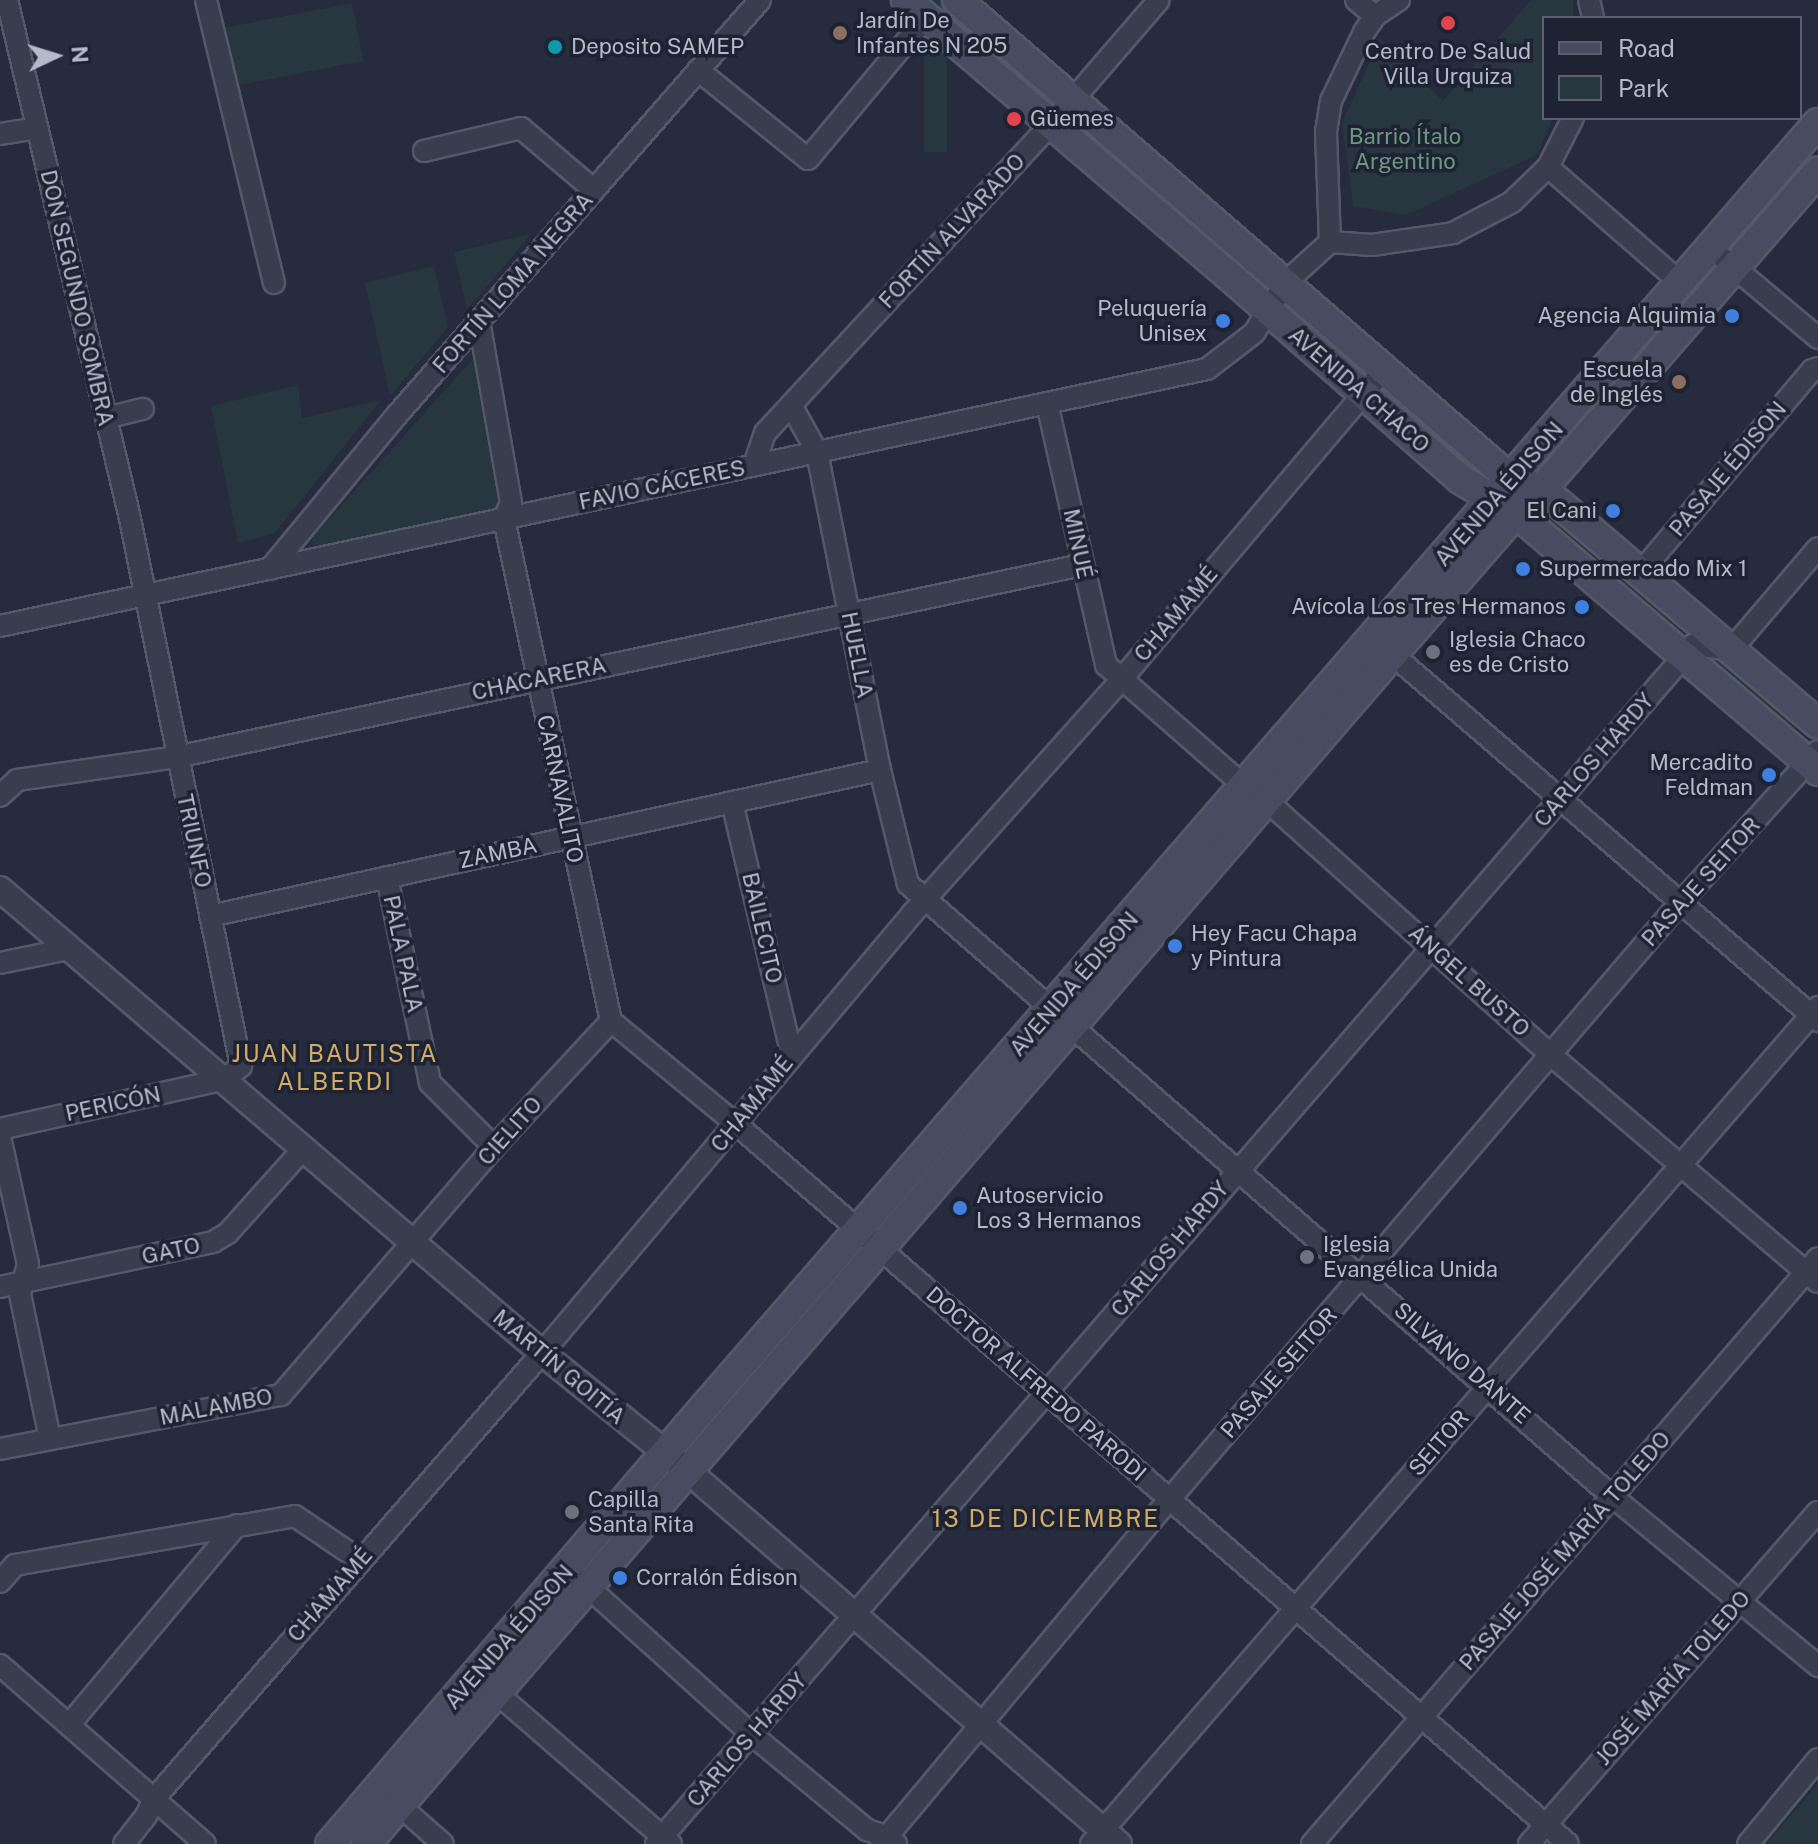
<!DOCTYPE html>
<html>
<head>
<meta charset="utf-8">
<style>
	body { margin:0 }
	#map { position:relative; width:1818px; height:1844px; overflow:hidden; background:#262b3e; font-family:"Public Sans",sans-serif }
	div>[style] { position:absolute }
	.green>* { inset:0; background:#28373f; transform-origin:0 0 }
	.roads { filter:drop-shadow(2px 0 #545969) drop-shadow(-2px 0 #545969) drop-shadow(0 2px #545969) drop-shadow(0 -2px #545969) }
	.minor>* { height:20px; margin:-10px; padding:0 10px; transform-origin:10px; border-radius:10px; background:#393e4e }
	.tertiary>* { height:24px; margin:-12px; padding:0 12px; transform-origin:12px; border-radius:12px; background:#393e4e }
	.secondary>* { height:28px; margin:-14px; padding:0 14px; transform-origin:14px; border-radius:14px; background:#484c61 }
	.dots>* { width:22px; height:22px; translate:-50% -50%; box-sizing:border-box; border:4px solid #1e2333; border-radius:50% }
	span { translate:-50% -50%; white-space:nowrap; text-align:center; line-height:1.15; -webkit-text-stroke:7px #1e2333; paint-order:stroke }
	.poi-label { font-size:22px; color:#b6b9c9 }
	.left { translate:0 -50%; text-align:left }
	.right { translate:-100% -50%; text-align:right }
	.park-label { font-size:22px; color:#6e9980 }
	.street-label { font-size:22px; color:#b6b9c9 }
	.neighbourhood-label { font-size:24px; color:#d1ab69; letter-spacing:2px }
	.legend { position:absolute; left:1542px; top:16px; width:260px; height:104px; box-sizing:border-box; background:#1e2333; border:2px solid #5b5f6f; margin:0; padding:10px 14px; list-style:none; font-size:24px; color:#b6b9c9 }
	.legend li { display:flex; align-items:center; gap:16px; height:40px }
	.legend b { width:40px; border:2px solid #5b5f6f }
	.north { position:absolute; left:16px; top:16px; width:80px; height:80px; -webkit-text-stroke:6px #1e2333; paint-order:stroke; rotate:86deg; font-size:22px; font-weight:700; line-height:32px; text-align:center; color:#b6b9c9 }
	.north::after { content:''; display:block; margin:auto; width:28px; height:36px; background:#b6b9c9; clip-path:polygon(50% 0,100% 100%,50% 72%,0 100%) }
</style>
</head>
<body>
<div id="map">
	<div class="green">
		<i style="left:924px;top:0;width:23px;height:152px"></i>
		<i style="clip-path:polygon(1531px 0,1573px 0,1573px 18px,1544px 18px,1544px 118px,1553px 118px,1537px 155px,1406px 215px,1353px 206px,1342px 123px,1380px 39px,1443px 101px)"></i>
		<i style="left:352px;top:3px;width:59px;height:129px;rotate:79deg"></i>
		<i style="left:1081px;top:118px;width:240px;height:16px;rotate:41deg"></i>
		<i style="clip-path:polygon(531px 234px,467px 310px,454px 252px)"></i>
		<i style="clip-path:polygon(434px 266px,448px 327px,390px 396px,365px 283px)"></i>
		<i style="left:1670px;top:310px;width:14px;height:192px;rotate:36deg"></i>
		<i style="clip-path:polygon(473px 359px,500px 513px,313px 550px,313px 537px)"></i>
		<i style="clip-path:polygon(298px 385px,302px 418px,381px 400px,275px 533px,238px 543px,211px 406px)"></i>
		<i style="left:1550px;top:511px;width:176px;height:14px;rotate:41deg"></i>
		<i style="left:1717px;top:652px;width:109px;height:16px;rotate:39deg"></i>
		<i style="clip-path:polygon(1818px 1784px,1818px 1844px,1766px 1844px)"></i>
	</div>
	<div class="roads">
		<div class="minor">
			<i style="left:206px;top:0;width:291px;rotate:76.5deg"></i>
			<i style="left:1356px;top:0;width:25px;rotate:40deg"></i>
			<i style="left:1589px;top:0;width:18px;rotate:77deg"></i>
			<i style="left:698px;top:70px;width:141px;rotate:39deg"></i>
			<i style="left:808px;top:159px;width:184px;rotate:-50.1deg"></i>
			<i style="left:0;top:134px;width:37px;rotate:-9deg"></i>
			<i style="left:424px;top:151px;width:100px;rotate:-13.3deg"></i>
			<i style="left:521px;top:128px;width:96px;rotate:40.3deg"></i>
			<i style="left:1548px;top:167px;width:175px;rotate:41.1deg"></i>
			<i style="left:1330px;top:242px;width:110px;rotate:-92.1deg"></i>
			<i style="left:1326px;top:132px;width:31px;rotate:-81deg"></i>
			<i style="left:1331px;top:101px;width:76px;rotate:-64.4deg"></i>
			<i style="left:1364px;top:32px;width:19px;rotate:-55deg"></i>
			<i style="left:1375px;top:16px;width:29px;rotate:-34deg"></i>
			<i style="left:1724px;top:259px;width:123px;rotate:40deg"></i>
			<i style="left:479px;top:321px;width:185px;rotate:80deg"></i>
			<i style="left:511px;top:503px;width:17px;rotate:114deg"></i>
			<i style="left:504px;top:519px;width:513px;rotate:77.97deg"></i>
			<i style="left:1047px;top:403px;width:269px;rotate:77.3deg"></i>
			<i style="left:1106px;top:665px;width:184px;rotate:41.2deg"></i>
			<i style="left:1244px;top:786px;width:29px;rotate:34deg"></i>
			<i style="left:1268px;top:802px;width:380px;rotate:41.8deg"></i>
			<i style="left:1551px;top:1055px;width:350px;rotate:40.4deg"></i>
			<i style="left:791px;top:405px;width:54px;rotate:61deg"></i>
			<i style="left:817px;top:452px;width:324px;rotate:78.8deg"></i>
			<i style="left:880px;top:770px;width:117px;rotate:76.2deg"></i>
			<i style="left:908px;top:884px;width:934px;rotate:41.01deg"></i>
			<i style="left:1613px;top:1497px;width:266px;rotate:39.5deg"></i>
			<i style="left:106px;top:418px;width:38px;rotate:-14deg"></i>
			<i style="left:754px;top:465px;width:34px;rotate:-71deg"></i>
			<i style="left:765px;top:433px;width:440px;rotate:-47.2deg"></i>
			<i style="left:1064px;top:110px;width:145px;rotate:-49.2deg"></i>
			<i style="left:270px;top:569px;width:200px;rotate:-50.5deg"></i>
			<i style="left:397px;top:415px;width:551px;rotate:-48.82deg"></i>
			<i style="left:1640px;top:573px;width:266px;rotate:-49.7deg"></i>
			<i style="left:1812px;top:370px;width:6px;rotate:-18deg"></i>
			<i style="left:0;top:626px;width:1234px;rotate:-12.02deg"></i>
			<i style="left:1207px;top:369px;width:59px;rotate:-37.5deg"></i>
			<i style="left:1254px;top:333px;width:60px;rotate:-57.9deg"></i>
			<i style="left:1286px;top:282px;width:59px;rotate:-42.3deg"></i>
			<i style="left:1330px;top:242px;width:42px;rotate:4.1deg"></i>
			<i style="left:1372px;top:245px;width:82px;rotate:-8.4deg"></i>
			<i style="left:1453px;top:233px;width:67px;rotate:-27.7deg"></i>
			<i style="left:1512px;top:202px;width:50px;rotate:-44.2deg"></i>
			<i style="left:1548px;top:167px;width:55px;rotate:-63deg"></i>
			<i style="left:1385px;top:648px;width:572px;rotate:40.74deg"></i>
			<i style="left:0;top:796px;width:23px;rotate:-43deg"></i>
			<i style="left:17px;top:780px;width:161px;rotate:-8.2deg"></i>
			<i style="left:176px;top:757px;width:926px;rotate:-11.97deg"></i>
			<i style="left:732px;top:802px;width:260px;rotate:76.7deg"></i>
			<i style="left:387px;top:877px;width:210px;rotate:78.2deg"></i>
			<i style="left:430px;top:1083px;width:91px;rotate:45deg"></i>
			<i style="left:210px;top:916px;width:686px;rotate:-12.29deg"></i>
			<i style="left:0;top:963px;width:69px;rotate:-11.6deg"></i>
			<i style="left:611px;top:1021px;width:162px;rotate:39.5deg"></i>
			<i style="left:736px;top:1124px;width:1100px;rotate:40.87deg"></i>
			<i style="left:0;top:1129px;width:230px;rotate:-12.5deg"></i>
			<i style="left:225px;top:1079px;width:21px;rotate:-39deg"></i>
			<i style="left:241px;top:1066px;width:563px;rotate:-101.47deg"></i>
			<i style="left:129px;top:514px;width:528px;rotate:-103.35deg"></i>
			<i style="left:0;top:1137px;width:130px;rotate:77.6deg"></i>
			<i style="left:28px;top:1264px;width:31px;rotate:105deg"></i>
			<i style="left:20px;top:1294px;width:148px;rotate:78.3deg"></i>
			<i style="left:0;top:1287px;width:218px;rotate:-11.9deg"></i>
			<i style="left:213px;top:1242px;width:17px;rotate:-31deg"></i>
			<i style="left:228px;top:1233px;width:114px;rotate:-48.2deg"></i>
			<i style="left:0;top:1449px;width:286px;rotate:-10.9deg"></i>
			<i style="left:281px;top:1395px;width:327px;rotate:-49.3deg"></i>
			<i style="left:494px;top:1147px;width:172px;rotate:-47.1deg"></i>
			<i style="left:578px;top:1578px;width:233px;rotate:42deg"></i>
			<i style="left:751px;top:1734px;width:151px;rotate:39.6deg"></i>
			<i style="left:867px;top:1830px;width:22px;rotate:18deg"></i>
			<i style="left:888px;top:1837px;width:11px;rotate:41deg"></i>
			<i style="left:0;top:1582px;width:23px;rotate:-49deg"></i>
			<i style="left:15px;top:1565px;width:284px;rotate:-9.9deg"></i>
			<i style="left:295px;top:1516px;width:78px;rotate:34.1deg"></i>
			<i style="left:0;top:1665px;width:272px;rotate:41.1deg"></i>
			<i style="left:486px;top:1684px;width:245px;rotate:40.9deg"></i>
			<i style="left:69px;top:1725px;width:261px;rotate:-50deg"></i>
			<i style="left:391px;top:1798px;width:69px;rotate:41.5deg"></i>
			<i style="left:124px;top:1844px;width:36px;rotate:-52deg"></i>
			<i style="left:146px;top:1816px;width:19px;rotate:-65deg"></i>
			<i style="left:154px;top:1799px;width:591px;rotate:-48.98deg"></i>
			<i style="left:542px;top:1353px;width:574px;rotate:-49.87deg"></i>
			<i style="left:912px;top:914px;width:312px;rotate:-48.2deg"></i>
			<i style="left:1120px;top:681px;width:412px;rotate:-49.7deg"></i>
			<i style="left:656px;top:1844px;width:1571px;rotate:-49.13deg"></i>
			<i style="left:1684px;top:656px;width:14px;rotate:-51deg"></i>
			<i style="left:1693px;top:645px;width:38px;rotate:7deg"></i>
			<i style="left:1731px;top:650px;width:134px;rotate:-49.5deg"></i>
			<i style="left:881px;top:1844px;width:449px;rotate:-50.1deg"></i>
			<i style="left:1169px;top:1500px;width:786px;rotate:-49.44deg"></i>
			<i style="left:1680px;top:903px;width:205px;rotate:-47.8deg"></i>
			<i style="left:1091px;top:1844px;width:1109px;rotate:-49.02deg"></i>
			<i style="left:1312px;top:1844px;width:774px;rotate:-49.19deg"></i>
			<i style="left:1529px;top:1844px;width:440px;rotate:-49deg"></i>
			<i style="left:1748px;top:1844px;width:110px;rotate:-50.5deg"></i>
		</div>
		<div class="tertiary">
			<i style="left:0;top:889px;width:713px;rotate:40.57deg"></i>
			<i style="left:542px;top:1353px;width:188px;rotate:38.9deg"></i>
			<i style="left:688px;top:1471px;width:570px;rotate:40.87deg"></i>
		</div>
		<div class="secondary">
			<i style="left:906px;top:0;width:423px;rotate:40.5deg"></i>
			<i style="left:1228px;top:275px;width:309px;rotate:41.3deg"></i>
			<i style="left:1460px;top:479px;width:66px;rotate:31.3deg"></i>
			<i style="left:1516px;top:513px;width:397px;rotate:40.5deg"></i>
			<i style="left:957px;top:0;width:734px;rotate:40.86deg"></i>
			<i style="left:1512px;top:480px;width:31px;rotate:17deg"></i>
			<i style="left:1542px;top:489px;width:362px;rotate:40.4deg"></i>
			<i style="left:330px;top:1844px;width:550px;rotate:-49.42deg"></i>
			<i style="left:688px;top:1426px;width:1725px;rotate:-49.07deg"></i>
			<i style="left:366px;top:1844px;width:1570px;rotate:-49.21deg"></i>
			<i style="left:1392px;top:655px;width:189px;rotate:-48.9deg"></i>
			<i style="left:1516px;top:513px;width:35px;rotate:-43deg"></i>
			<i style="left:1542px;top:489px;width:421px;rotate:-49deg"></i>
		</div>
	</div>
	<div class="dots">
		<i style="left:1448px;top:23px;background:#e0444e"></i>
		<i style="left:840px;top:33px;background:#8d6e63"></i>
		<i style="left:555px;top:47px;background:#0f9aa8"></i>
		<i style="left:1014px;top:119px;background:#e0444e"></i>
		<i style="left:1732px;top:316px;background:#3f7fe0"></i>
		<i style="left:1223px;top:321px;background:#3f7fe0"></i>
		<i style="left:1679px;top:382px;background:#8d6e63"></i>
		<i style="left:1613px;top:511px;background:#3f7fe0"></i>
		<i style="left:1523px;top:569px;background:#3f7fe0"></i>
		<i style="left:1582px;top:607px;background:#3f7fe0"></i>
		<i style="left:1433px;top:652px;background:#6b7280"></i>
		<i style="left:1769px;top:775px;background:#3f7fe0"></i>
		<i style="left:1175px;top:946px;background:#3f7fe0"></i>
		<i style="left:960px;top:1208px;background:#3f7fe0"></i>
		<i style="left:1307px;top:1257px;background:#6b7280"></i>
		<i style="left:572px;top:1512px;background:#6b7280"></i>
		<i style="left:620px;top:1578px;background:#3f7fe0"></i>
	</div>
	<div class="poi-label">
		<span class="left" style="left:856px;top:33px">Jardín De<br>Infantes N 205</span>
		<span class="left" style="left:571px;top:47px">Deposito SAMEP</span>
		<span style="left:1448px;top:64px">Centro De Salud<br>Villa Urquiza</span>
		<span class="left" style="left:1030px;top:119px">Güemes</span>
		<span class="right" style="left:1207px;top:321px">Peluquería<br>Unisex</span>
		<span class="right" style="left:1716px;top:316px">Agencia Alquimia</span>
		<span class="right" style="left:1663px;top:382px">Escuela<br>de Inglés</span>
		<span class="right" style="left:1597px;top:511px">El Cani</span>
		<span class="left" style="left:1539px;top:569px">Supermercado Mix 1</span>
		<span class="right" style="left:1566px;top:607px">Avícola Los Tres Hermanos</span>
		<span class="left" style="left:1449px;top:652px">Iglesia Chaco<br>es de Cristo</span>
		<span class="right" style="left:1753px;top:775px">Mercadito<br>Feldman</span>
		<span class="left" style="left:1191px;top:946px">Hey Facu Chapa<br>y Pintura</span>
		<span class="left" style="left:976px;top:1208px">Autoservicio<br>Los 3 Hermanos</span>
		<span class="left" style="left:1323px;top:1257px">Iglesia<br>Evangélica Unida</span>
		<span class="left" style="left:588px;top:1512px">Capilla<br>Santa Rita</span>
		<span class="left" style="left:636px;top:1578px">Corralón Édison</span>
	</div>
	<div class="park-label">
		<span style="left:1405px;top:149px">Barrio Ítalo<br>Argentino</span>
	</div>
	<div class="street-label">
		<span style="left:952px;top:231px;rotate:-47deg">FORTÍN ALVARADO</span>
		<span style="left:513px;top:283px;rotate:-49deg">FORTÍN LOMA NEGRA</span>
		<span style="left:77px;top:298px;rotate:77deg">DON SEGUNDO SOMBRA</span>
		<span style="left:1359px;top:390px;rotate:41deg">AVENIDA CHACO</span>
		<span style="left:1728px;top:469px;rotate:-50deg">PASAJE ÉDISON</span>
		<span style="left:662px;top:485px;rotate:-12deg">FAVIO CÁCERES</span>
		<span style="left:1499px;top:494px;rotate:-49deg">AVENIDA ÉDISON</span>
		<span style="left:1078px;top:544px;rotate:78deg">MINUÉ</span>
		<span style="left:1176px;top:614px;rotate:-50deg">CHAMAMÉ</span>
		<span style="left:857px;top:655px;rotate:79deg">HUELLA</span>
		<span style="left:539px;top:679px;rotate:-12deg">CHACARERA</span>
		<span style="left:1594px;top:760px;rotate:-49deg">CARLOS HARDY</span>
		<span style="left:560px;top:789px;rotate:78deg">CARNAVALITO</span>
		<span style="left:194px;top:841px;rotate:78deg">TRIUNFO</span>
		<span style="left:498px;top:853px;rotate:-12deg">ZAMBA</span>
		<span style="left:1701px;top:882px;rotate:-48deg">PASAJE SEITOR</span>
		<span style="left:762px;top:928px;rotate:77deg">BAILECITO</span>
		<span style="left:403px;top:954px;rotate:78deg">PALA PALA</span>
		<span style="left:1469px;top:981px;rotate:42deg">ÁNGEL BUSTO</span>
		<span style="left:1074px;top:984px;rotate:-49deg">AVENIDA ÉDISON</span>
		<span style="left:113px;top:1104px;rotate:-12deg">PERICÓN</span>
		<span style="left:752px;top:1104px;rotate:-51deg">CHAMAMÉ</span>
		<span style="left:510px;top:1131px;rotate:-48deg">CIELITO</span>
		<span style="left:1170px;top:1249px;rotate:-50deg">CARLOS HARDY</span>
		<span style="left:171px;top:1251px;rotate:-12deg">GATO</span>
		<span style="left:1462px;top:1363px;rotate:41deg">SILVANO DANTE</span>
		<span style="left:559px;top:1367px;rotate:40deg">MARTÍN GOITÍA</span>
		<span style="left:1279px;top:1373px;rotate:-49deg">PASAJE SEITOR</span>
		<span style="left:1036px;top:1384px;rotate:41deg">DOCTOR ALFREDO PARODI</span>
		<span style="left:216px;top:1407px;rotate:-11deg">MALAMBO</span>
		<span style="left:1439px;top:1443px;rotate:-49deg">SEITOR</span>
		<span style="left:1565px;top:1551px;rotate:-49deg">PASAJE JOSÉ MARÍA TOLEDO</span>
		<span style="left:330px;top:1595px;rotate:-49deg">CHAMAMÉ</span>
		<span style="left:509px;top:1637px;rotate:-49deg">AVENIDA ÉDISON</span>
		<span style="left:1673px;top:1678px;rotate:-49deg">JOSÉ MARÍA TOLEDO</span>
		<span style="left:747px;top:1740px;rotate:-49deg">CARLOS HARDY</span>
	</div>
	<div class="neighbourhood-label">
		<span style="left:335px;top:1068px">JUAN BAUTISTA<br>ALBERDI</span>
		<span style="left:1046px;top:1519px">13 DE DICIEMBRE</span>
	</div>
	<ul class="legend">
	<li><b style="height:10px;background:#484c61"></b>Road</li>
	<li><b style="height:22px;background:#28373f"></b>Park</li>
	</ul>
	<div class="north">N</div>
</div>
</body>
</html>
